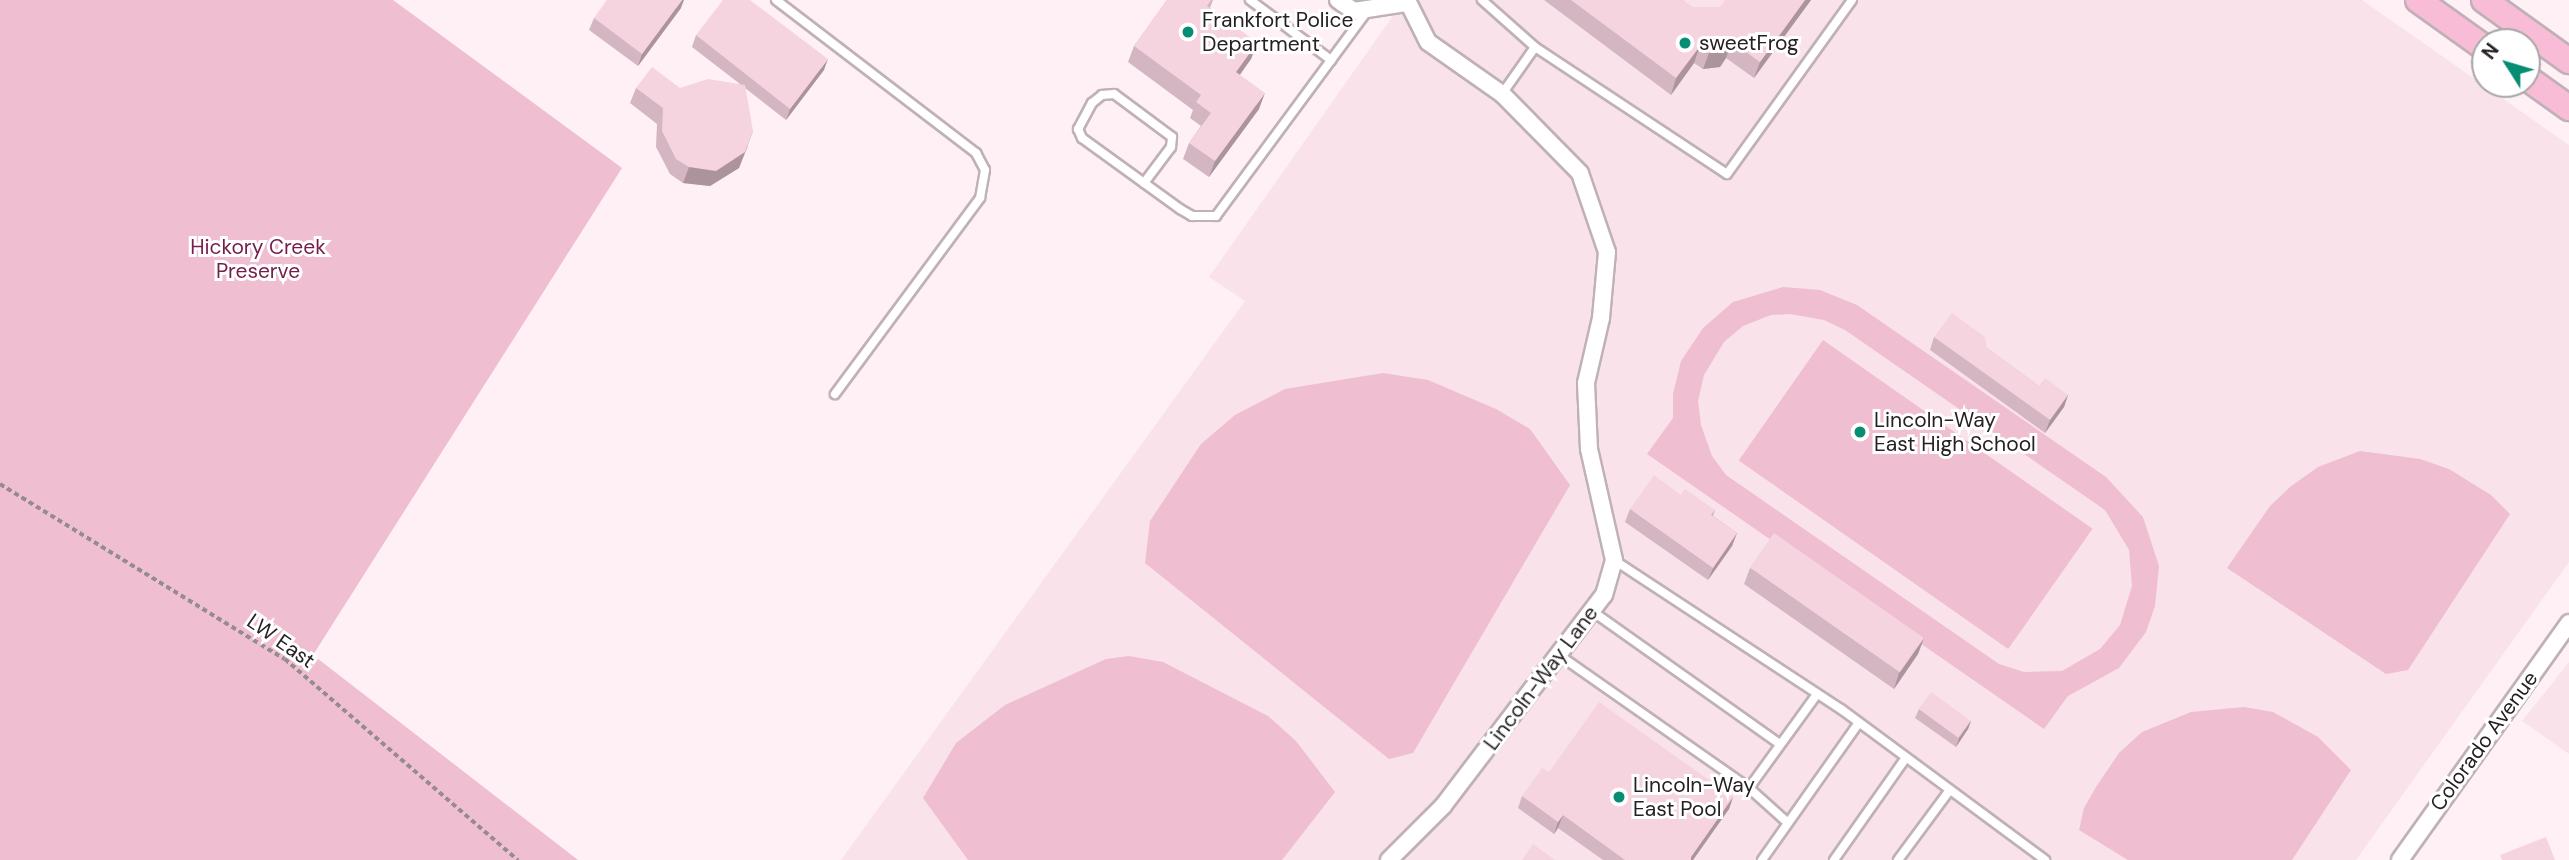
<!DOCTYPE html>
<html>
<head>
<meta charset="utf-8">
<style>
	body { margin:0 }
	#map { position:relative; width:2569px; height:860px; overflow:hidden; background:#fef0f5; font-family:"DM Sans",sans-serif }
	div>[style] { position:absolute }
	.built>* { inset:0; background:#f9e2ea }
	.green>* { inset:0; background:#efbed1; transform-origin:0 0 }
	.path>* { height:3.5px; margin-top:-1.75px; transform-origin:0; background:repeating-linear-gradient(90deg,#968c90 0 5px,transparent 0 8.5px) }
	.roads { filter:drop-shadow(2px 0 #bfb1b6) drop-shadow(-2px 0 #bfb1b6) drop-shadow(0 2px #bfb1b6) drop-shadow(0 -2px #bfb1b6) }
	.lane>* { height:8px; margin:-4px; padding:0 4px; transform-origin:4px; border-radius:4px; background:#fff }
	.street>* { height:16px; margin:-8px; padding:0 8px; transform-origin:8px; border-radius:8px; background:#fff }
	.primary>* { height:24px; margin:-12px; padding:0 12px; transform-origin:12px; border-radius:12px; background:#f9bcd6 }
	.wall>* { inset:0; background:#d3b6c1 }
	.shaded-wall>* { inset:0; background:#ac949d }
	.building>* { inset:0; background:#f5d4e0; transform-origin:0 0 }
	.dots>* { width:19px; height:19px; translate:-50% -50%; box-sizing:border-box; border:4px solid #fff; border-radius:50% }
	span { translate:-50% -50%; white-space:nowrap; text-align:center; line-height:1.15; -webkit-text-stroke:6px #fff; paint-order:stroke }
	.poi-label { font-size:21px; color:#252022 }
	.left { translate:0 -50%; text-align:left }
	.park-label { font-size:21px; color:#751d4a }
	.street-label { font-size:21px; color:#252022 }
	.north { position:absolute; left:2471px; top:28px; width:70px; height:70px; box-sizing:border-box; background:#fff; border:2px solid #a8a6a7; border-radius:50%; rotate:307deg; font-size:19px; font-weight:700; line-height:28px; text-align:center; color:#252022 }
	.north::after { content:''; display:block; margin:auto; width:24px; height:32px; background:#078d73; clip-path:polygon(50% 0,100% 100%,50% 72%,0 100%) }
</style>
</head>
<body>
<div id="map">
	<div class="built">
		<i style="clip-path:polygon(1404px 0,2362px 0,2569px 145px,2569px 562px,2356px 860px,841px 860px,1245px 301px,1209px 277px)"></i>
		<i style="clip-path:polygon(2569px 662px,2569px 754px,2522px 721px)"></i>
	</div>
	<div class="green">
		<i style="clip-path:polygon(0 0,393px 0,622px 168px,313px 655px,578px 860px,0 860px)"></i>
		<i style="clip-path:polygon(evenodd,1783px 287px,1820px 290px,1857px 305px,2106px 477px,2143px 517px,2159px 566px,2155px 606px,2146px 632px,2119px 668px,2068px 696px,2044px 729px,1647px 454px,1673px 418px,1673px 394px,1681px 361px,1703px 328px,1733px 302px,1783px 287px,1790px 314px,1824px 320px,1845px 330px,2105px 510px,2129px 550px,2132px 586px,2120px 625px,2100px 649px,2062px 671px,2024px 672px,1999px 664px,1726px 475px,1712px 456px,1701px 425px,1698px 401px,1704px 375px,1724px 342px,1743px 326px,1771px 315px,1790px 314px)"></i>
		<i style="left:1823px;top:340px;width:329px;height:147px;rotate:35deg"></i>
		<i style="clip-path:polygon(1383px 373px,1428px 380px,1496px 409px,1530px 429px,1570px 485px,1413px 753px,1389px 759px,1145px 563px,1150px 521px,1201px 444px,1235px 415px,1285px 389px)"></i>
		<i style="clip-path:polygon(2360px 451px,2420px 459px,2449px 469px,2491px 495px,2510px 514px,2408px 670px,2386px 674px,2227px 568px,2270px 506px,2290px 487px,2318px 467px)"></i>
		<i style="clip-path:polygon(1129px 656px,1163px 662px,1268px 716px,1296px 741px,1335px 792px,1282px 860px,968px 860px,923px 798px,956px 743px,1005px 705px,1106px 659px)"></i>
		<i style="clip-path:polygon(2244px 707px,2273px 712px,2318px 737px,2351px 770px,2292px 860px,2128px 860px,2079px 830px,2084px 808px,2096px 787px,2119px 753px,2142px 732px,2191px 712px)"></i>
	</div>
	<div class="path">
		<i style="left:0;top:484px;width:334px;rotate:31.6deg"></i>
		<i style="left:285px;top:659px;width:308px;rotate:40.8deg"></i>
	</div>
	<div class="roads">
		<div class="lane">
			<i style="left:776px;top:0;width:252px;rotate:37.4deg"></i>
			<i style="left:976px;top:153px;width:19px;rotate:62deg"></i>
			<i style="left:985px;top:170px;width:28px;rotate:100deg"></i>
			<i style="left:980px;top:198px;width:244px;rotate:126.5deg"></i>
			<i style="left:1250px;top:0;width:101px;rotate:36.5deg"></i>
			<i style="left:1482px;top:0;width:71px;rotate:41.6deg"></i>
			<i style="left:1535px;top:47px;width:230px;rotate:33.5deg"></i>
			<i style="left:1727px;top:174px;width:214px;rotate:-54.3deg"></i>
			<i style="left:1502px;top:94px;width:57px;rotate:-54.9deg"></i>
			<i style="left:1144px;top:183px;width:45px;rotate:-53.1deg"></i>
			<i style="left:1171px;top:147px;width:10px;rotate:-84deg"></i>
			<i style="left:1172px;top:137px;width:72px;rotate:-143.4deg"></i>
			<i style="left:1114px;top:94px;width:12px;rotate:175deg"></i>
			<i style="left:1102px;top:95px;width:13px;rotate:141deg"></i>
			<i style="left:1092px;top:103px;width:30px;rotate:118deg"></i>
			<i style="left:1078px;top:129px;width:10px;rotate:66deg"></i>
			<i style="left:1082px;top:138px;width:121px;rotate:35.9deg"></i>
			<i style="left:1180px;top:209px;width:14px;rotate:30deg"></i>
			<i style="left:1192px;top:216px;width:24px"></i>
			<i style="left:1216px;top:216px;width:255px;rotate:-53.6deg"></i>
			<i style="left:1614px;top:560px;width:272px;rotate:33.3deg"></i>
			<i style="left:1841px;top:709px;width:254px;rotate:36.5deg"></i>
			<i style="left:1592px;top:611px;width:230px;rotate:35.3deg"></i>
			<i style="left:1559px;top:655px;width:232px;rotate:35deg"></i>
			<i style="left:1749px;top:788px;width:52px;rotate:41.9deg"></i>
			<i style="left:1749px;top:788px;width:116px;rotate:-54.1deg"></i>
			<i style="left:1762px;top:860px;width:166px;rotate:-54.8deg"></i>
			<i style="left:1834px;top:860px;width:123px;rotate:-54.9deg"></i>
			<i style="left:1898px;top:860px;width:86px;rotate:-53.5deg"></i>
		</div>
		<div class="street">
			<i style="left:1338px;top:0;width:19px;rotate:35deg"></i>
			<i style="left:1354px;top:11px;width:54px;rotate:-8.6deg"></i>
			<i style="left:1389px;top:860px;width:76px;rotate:-45deg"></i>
			<i style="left:1443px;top:806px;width:265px;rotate:-52.7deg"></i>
			<i style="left:1604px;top:595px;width:36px;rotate:-74deg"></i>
			<i style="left:1614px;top:560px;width:114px;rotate:-102.7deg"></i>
			<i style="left:1589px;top:449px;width:66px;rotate:-92.6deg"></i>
			<i style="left:1586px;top:383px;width:67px;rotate:-77deg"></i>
			<i style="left:1601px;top:318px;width:66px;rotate:-84.8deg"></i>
			<i style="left:1607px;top:252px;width:83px;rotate:-108.9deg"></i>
			<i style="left:1580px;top:173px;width:111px;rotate:-134.6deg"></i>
			<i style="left:1502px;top:94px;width:90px;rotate:-144.9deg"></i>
			<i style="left:1428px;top:42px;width:47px;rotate:-116.6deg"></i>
			<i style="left:2400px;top:860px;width:291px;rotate:-54.5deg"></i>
		</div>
		<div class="primary">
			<i style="left:2418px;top:0;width:82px;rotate:35.6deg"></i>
			<i style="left:2484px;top:0;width:105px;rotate:35.7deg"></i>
			<i style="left:2527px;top:78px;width:52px;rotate:35.5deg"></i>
		</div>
	</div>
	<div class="wall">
		<i style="clip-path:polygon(1167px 0,1213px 0,1210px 8px,1257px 43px,1251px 59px,1240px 75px,1259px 109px,1209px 177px,1183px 159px,1189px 143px,1201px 126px,1190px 118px,1193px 110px,1128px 62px,1134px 46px)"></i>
		<i style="clip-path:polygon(1544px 0,1682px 0,1692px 7px,1720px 7px,1811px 0,1754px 78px,1726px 58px,1720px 67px,1703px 69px,1694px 63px,1671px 95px)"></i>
		<i style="clip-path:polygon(681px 8px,638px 66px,589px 30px,594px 18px)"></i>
		<i style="clip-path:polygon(696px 35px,824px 70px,786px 120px,745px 88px,748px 146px,739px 168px,710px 186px,683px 183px,670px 174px,656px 147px,657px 124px,630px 103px,636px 88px,680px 88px,740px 84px,692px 47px)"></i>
		<i style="clip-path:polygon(1934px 337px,1987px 348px,2039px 386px,2068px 395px,2064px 407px,2045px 433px,1930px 350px)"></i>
		<i style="clip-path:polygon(1681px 495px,1715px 510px,1713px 516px,1737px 533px,1732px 546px,1708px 580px,1625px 522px,1630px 509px)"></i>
		<i style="clip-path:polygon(1750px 568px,1924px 638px,1918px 654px,1894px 689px,1744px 584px)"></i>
		<i style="clip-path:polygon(1919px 709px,1971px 721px,1968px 729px,1956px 747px,1915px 718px)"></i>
		<i style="clip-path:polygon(1549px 772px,1733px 797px,1729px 809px,1693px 860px,1603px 860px,1558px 828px,1554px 834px,1518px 808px,1522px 796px)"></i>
	</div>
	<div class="shaded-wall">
		<i style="clip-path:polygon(682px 0,684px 0,681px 8px,638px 66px,642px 54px)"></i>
		<i style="clip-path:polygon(1805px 0,1811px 0,1754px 78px,1760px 62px)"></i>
		<i style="clip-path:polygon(1732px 42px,1726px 58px,1720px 67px,1703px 69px,1709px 53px)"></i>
		<i style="clip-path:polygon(1257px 43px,1251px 59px,1230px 88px,1236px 72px)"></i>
		<i style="clip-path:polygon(1700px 46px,1694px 63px,1671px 95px,1676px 78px)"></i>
		<i style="clip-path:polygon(828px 59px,824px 70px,786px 120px,790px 109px)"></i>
		<i style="clip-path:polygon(1265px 93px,1259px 109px,1209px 177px,1215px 161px)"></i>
		<i style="clip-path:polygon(753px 131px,739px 168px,710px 186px,683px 183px,689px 167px)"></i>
		<i style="clip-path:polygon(2068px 395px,2064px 407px,2045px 433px,2050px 420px)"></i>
		<i style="clip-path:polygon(1737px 533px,1732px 546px,1708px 580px,1713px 568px)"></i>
		<i style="clip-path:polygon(1924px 638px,1918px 654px,1894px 689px,1899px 673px)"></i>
		<i style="clip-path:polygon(1971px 721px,1968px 729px,1956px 747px,1959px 738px)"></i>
		<i style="clip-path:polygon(1733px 797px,1729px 809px,1693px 860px,1689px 860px,1691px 857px)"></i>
		<i style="clip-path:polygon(1563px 815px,1558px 828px,1554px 834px,1558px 822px)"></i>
	</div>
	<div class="building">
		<i style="clip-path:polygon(607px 0,682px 0,642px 54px,594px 18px)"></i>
		<i style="clip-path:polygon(723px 0,750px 0,828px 59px,790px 109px,696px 35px)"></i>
		<i style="clip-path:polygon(1167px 0,1211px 0,1207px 6px,1257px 43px,1236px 72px,1265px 93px,1215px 161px,1189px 143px,1211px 113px,1196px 102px,1201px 95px,1134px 46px)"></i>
		<i style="clip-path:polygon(1571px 0,1682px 0,1692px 7px,1720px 7px,1725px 0,1805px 0,1760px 62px,1732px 42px,1726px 50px,1709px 53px,1700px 46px,1676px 78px)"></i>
		<i style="clip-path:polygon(652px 67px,680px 88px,708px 79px,745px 85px,753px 131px,745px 152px,716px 171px,689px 167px,676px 159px,662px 131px,663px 108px,636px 88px)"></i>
		<i style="clip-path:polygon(1952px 313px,1985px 337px,1987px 348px,2039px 386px,2045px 378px,2068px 395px,2050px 420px,1934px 337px)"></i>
		<i style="clip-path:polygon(1654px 475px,1681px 495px,1685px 489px,1715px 510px,1711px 515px,1737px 533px,1713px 568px,1630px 509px)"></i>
		<i style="left:1774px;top:533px;width:183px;height:42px;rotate:35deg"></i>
		<i style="left:1931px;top:692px;width:49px;height:21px;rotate:36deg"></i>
		<i style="clip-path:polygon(1599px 702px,1733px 797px,1691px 857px,1691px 860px,1625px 860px,1563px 815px,1558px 822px,1522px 796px,1542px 768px,1549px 772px)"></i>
		<i style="clip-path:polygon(2546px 837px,2555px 860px,2502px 860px,2500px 855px)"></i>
		<i style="clip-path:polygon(1533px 844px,1555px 860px,1522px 860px)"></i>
	</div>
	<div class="dots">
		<i style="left:1188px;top:32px;background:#078d73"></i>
		<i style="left:1685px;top:43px;background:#078d73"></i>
		<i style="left:1860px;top:432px;background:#078d73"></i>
		<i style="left:1619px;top:797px;background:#078d73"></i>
	</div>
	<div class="poi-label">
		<span class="left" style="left:1202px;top:32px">Frankfort Police<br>Department</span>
		<span class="left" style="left:1699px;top:43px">sweetFrog</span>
		<span class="left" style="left:1874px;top:432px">Lincoln-Way<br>East High School</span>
		<span class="left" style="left:1633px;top:797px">Lincoln-Way<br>East Pool</span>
	</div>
	<div class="park-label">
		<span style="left:258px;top:259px">Hickory Creek<br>Preserve</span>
	</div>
	<div class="street-label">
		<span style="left:281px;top:641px;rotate:35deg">LW East</span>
		<span style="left:1541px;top:678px;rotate:-53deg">Lincoln-Way Lane</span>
		<span style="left:2484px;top:741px;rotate:-54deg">Colorado Avenue</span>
	</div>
	<div class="north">N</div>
</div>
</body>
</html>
